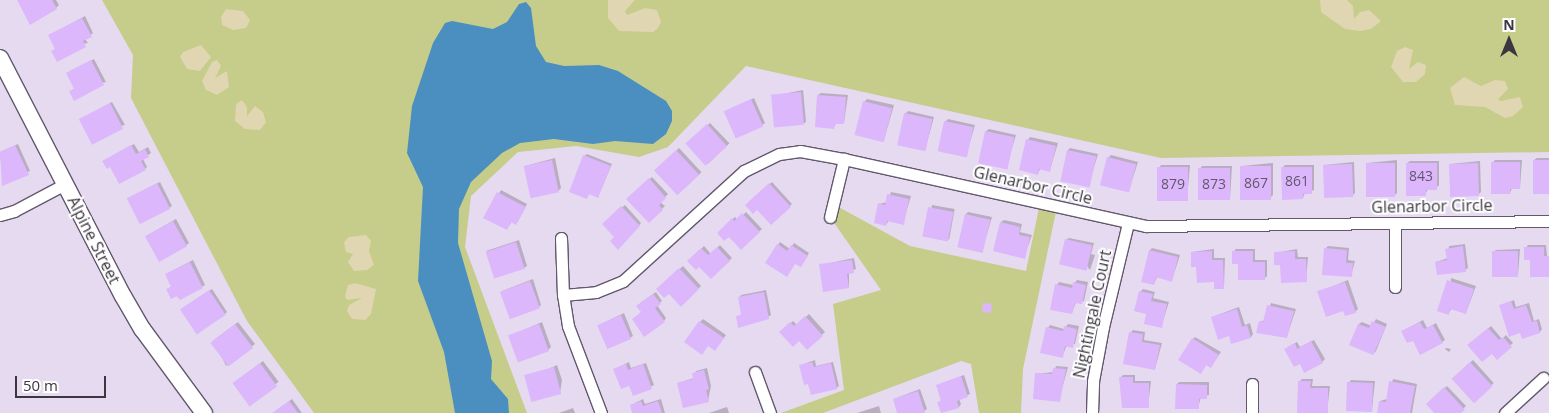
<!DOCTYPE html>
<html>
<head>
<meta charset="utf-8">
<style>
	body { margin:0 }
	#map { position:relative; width:1549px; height:413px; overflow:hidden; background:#e6daf1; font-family:"Open Sans",sans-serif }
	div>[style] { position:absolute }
	.green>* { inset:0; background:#c6cc8a }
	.sand>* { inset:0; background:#e0d6b1 }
	.water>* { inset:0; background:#4a8fc0 }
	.shadow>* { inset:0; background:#0003; transform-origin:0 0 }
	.building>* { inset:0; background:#dcb7fb; transform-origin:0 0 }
	.roads { filter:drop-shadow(1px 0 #62586c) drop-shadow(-1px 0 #62586c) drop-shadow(0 1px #62586c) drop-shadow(0 -1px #62586c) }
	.street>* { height:11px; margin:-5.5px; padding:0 5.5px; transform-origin:5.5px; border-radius:5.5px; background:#fff }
	.secondary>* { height:16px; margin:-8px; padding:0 8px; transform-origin:8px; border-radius:8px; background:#fff }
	span { translate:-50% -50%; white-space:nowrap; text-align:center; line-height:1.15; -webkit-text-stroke:4px #fff; paint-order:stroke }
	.number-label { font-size:14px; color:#63566e }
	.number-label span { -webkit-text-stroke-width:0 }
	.street-label { font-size:16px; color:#3b363f }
	.north { position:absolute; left:1484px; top:15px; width:50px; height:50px; -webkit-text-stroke:4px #fff; paint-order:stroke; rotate:0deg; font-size:14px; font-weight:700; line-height:20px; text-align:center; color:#3b363f }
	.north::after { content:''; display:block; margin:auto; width:18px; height:22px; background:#3b363f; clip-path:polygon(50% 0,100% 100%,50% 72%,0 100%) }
	.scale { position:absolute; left:15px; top:376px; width:91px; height:22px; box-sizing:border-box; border:2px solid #3b363f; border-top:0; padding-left:6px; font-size:15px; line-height:18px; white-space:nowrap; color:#3b363f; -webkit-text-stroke:4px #fff; paint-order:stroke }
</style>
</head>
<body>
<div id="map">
	<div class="green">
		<i style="clip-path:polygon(102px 0,1549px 0,1549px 152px,1161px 158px,746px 66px,668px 147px,639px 157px,576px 146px,518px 152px,471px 196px,465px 247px,527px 413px,314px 413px,247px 321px,185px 202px,131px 98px,133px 55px)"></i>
		<i style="clip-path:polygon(1040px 203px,1057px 207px,1023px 369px,1021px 413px,979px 413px,971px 364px,961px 361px,823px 413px,781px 413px,844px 390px,833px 304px,881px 290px,830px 217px,833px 204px,910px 246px,1026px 271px)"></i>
	</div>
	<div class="sand">
		<i style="clip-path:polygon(608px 0,635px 0,625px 11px,627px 15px,645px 8px,657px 10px,661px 22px,658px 28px,653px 32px,619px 31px,608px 18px)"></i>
		<i style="clip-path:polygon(1320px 0,1347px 0,1353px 6px,1354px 19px,1360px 12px,1369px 10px,1381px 21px,1371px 29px,1360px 31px,1345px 29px,1321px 12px)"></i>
		<i style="clip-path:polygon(226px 9px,243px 11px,250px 20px,246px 28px,233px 30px,222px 25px,221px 17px)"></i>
		<i style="clip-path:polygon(201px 45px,211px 57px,200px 71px,187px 69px,180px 57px,183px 52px)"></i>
		<i style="clip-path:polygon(1405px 47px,1413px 50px,1409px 69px,1418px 62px,1426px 65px,1425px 74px,1416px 82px,1403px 82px,1391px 67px,1397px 51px)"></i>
		<i style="clip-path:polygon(217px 60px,221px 66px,215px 78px,227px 71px,229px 87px,217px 95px,206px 90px,202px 81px,212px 62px)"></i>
		<i style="clip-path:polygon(1464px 77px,1481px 86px,1495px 80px,1505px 81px,1508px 89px,1498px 99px,1501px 101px,1520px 97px,1523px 107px,1513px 116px,1505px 118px,1485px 107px,1455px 105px,1450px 88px)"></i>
		<i style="clip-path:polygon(242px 100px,247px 107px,247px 116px,255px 106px,263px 112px,266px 122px,260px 130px,245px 129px,235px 121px,236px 104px)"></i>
		<i style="clip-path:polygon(366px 235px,371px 241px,369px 251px,374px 265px,367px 270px,354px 271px,348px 262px,353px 254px,346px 252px,344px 242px,349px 237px)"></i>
		<i style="clip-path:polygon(355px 283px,376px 289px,371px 314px,365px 320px,352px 319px,347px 311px,349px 305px,362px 298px,347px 300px,345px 296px,348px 285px)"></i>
	</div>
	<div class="water">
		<i style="clip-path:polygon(526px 2px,531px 8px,536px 46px,546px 62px,564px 66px,599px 65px,618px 71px,666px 101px,672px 111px,672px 121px,666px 134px,653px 144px,615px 141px,593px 144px,554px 139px,520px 143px,502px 153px,471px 182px,459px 209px,458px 243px,492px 361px,491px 379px,508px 399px,509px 413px,455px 413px,444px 352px,418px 281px,423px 187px,407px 153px,412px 106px,433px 43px,445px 23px,452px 21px,493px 29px,507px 22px,519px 4px)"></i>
	</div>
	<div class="shadow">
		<i style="clip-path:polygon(19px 0,56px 0,59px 5px,56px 8px)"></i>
		<i style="clip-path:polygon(85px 16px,93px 33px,85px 39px,88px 43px,55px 49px,50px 35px)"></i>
		<i style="clip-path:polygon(94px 59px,106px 82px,71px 91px,75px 88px,70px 71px)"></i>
		<i style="clip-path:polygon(803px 90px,806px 122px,803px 124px,773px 96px)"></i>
		<i style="clip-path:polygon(821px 93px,848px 95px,844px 123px,837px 122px,834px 127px,818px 95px)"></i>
		<i style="clip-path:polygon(754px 98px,765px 123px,762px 125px,726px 112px)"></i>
		<i style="clip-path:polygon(867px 99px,894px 105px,884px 140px,864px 102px)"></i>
		<i style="clip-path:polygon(112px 102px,125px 125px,88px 133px,81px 119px)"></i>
		<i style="clip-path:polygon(908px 111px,934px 117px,925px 150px,905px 114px)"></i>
		<i style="clip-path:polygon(948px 119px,975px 125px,966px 156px,945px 122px)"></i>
		<i style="left:710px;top:123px;width:28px;height:30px;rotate:46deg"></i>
		<i style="clip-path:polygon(989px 129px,1016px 135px,1006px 168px,986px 131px)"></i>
		<i style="clip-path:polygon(1030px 137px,1058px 143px,1050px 170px,1041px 168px,1038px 173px,1028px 140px)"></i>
		<i style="clip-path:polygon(18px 144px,30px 171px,3px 185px,0 152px)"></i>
		<i style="clip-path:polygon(134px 144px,139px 152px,148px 147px,151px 153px,143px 159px,147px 167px,145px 169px,111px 166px,104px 161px)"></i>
		<i style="left:679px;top:148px;width:33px;height:32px;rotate:47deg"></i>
		<i style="clip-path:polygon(1070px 148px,1098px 154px,1088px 187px,1068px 150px)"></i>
		<i style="clip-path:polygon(587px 154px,612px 164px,598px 197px,590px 193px,587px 197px,584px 156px)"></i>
		<i style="clip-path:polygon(1111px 155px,1138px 162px,1129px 190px,1108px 158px)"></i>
		<i style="clip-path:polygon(555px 158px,561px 188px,558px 191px,525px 166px)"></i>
		<i style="clip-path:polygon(1537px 158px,1549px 158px,1549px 193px,1534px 160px)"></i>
		<i style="clip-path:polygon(1397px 160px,1397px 193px,1394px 196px,1367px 163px)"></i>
		<i style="clip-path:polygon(1495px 160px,1522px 160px,1520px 188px,1512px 188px,1510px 193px,1492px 163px)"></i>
		<i style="clip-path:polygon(1410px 161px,1439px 161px,1439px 186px,1428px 189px,1425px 195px,1407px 163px)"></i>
		<i style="clip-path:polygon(1480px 161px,1481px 192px,1478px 195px,1450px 164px)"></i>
		<i style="clip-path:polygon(1354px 162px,1355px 193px,1352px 196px,1324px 165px)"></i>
		<i style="clip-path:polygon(1273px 163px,1273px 195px,1270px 198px,1242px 166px)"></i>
		<i style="clip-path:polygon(1161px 165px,1190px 165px,1187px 199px,1159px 168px)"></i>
		<i style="clip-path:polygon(1285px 165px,1314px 165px,1314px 190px,1305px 193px,1303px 198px,1282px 168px)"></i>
		<i style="clip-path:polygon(1202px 166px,1232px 166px,1230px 199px,1200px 169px)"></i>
		<i style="clip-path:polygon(652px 177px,668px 194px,660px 202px,665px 206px,649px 221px,628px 199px)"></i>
		<i style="clip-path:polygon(160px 182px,172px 206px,169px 208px,128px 198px)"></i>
		<i style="clip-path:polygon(772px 182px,792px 204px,771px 224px,757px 208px,747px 205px)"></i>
		<i style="clip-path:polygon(501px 190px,527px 204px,518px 221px,512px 221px,509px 226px,485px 217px)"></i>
		<i style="clip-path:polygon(891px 192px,911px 196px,903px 223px,889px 220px,886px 225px,879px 204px,887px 202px)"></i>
		<i style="clip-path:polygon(625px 205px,641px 223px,618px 249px,615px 237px,603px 224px)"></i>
		<i style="left:932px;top:205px;width:23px;height:31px;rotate:10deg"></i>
		<i style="clip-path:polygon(746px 212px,762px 229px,741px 248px,729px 235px,718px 233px,735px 217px,738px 220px)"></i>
		<i style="clip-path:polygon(968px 212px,992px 217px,982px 251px,966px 214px)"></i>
		<i style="clip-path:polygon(176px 219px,189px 243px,186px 245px,146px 236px)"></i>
		<i style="clip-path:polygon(1004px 220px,1022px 224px,1020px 232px,1032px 235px,1024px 257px,1001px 222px)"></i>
		<i style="clip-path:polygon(1069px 238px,1094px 243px,1091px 254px,1095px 255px,1090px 270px,1066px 240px)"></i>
		<i style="clip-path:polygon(519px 240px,527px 266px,524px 268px,486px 251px)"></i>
		<i style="clip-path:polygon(780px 242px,790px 249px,794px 243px,809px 253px,803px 263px,778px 245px)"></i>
		<i style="clip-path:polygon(1465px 244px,1468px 268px,1465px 270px,1436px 262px,1448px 258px,1449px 246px)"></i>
		<i style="clip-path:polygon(720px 245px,732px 258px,711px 277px,699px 265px,689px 261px,704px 246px,711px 254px)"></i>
		<i style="clip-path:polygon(1528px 245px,1546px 245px,1549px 276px,1531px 259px,1526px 248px)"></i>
		<i style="clip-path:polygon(1328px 246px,1349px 248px,1348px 260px,1355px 261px,1351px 276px,1326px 248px)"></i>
		<i style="clip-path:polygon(1152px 248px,1180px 255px,1172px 280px,1157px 277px,1154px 284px,1150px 250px)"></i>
		<i style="clip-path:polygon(1214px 249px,1214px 258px,1225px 258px,1224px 287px,1198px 265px,1192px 252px)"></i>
		<i style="clip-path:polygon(1236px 249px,1255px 249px,1255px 260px,1267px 260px,1267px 276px,1264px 279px,1239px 263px,1233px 252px)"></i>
		<i style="clip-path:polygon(1297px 249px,1298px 257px,1308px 257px,1306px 281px,1282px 264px,1275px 253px)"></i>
		<i style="clip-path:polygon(1520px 249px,1518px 276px,1493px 252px,1496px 250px)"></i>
		<i style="clip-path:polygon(854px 258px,856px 269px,849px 272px,849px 287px,820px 265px)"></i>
		<i style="clip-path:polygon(193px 260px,205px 285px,180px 299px,168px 289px,172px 286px,166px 274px)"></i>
		<i style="clip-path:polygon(683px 266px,701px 286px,681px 305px,669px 292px,657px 289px)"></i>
		<i style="clip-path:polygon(1451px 278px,1476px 286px,1466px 313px,1452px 308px,1448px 314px)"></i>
		<i style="clip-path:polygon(533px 279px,541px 305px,539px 307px,502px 291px)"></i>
		<i style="clip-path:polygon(1077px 280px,1088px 282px,1084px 301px,1076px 302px,1072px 313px,1057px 285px,1059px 282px,1073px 285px)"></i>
		<i style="clip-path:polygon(1348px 280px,1358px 309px,1355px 312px,1344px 310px,1319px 292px)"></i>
		<i style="clip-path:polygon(212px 289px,227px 312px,225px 314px,184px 307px)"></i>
		<i style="clip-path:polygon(1143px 289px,1155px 292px,1153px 298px,1169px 302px,1161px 327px,1147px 313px,1140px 292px)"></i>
		<i style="clip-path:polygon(766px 290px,771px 315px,768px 317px,737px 317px,742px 314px,739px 298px,741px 295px)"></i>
		<i style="clip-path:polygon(656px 292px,662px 301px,657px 305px,666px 318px,664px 321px,642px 312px,640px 303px)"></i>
		<i style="clip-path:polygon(1514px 300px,1516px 307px,1529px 303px,1534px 321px,1539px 319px,1542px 329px,1540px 332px,1521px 332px,1500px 306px)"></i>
		<i style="clip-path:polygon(1271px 303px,1296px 309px,1287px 336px,1260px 322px,1265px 320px)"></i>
		<i style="clip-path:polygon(1239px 307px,1245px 325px,1250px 323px,1253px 334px,1251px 337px,1230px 335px,1212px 317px)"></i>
		<i style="clip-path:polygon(624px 313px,633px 336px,630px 338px,599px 325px)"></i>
		<i style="clip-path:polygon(809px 314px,825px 332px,807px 348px,799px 340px,781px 332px,793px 321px,797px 325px)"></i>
		<i style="clip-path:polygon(703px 319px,726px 335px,717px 347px,708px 345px,700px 322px)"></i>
		<i style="clip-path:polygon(1376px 319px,1387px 324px,1376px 351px,1373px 354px,1351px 344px,1359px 324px,1362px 322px,1372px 326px)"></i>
		<i style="clip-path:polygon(1423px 320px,1427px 328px,1436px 323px,1445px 340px,1442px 342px,1413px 339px,1403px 331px)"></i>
		<i style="clip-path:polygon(238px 322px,255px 344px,226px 366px,214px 340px)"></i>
		<i style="clip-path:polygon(542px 322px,551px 347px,548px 350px,510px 336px)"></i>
		<i style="clip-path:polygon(1068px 324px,1079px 326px,1075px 344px,1067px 345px,1062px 357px,1048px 328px,1050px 325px,1064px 329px)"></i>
		<i style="clip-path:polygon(1491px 326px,1502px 339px,1506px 335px,1513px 343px,1497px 358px,1492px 352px,1469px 345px)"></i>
		<i style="clip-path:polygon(1133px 330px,1145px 332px,1144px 340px,1162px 343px,1155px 369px,1131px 332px)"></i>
		<i style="clip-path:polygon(1195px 337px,1221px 352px,1211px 366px,1207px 364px,1203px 369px,1193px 339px)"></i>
		<i style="clip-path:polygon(1314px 340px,1325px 359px,1322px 362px,1300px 362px,1288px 347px,1297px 342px,1300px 347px)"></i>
		<i style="clip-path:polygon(1445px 349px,1446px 348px,1451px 349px,1449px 352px)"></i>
		<i style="clip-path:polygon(815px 360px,816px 366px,833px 362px,839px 386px,836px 388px,809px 383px,801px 365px)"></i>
		<i style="left:1473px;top:360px;width:31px;height:28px;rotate:48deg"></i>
		<i style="left:263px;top:361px;width:26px;height:34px;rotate:53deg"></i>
		<i style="clip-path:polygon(629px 362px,631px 368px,646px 363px,654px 385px,634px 394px,630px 384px,615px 369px)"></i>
		<i style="clip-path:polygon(557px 365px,562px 380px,560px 393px,526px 379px)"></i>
		<i style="clip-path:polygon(1056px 366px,1068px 367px,1059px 400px,1036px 374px,1054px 372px)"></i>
		<i style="clip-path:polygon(707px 368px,711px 386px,708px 401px,678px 383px,694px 378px,696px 371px)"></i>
		<i style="clip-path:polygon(964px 375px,970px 394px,959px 399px,961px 404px,959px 407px,939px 403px,941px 400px,938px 385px)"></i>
		<i style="clip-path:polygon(1123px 375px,1135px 375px,1135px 381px,1151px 381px,1148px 407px,1121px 377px)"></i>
		<i style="clip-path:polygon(1302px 379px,1313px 379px,1312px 386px,1330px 386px,1327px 412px,1299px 382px)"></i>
		<i style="clip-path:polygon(1393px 379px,1417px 384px,1412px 413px,1378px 412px,1380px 401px,1387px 399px)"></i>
		<i style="clip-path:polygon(1351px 380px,1375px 381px,1372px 410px,1349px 383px)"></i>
		<i style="clip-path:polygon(1179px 382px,1209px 382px,1209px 395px,1201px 397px,1198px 408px,1177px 384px)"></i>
		<i style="clip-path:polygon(1447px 386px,1466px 406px,1459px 413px,1435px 413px,1427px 404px)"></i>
		<i style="clip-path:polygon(920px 389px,927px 409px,921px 413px,899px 413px,894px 399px)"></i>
		<i style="clip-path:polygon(292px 399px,302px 413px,273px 413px)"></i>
		<i style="clip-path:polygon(643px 399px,645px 404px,661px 399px,665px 413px,634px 413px,631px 405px)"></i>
		<i style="clip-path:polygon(879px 406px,881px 413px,857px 413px)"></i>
		<i style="clip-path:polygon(727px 407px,729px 413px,709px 413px)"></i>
		<i style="clip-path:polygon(573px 408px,575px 413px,559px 413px)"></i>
	</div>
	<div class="building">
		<i style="clip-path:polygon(17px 0,52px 0,57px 9px,30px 25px)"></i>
		<i style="clip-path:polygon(82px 18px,92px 37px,83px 41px,86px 47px,57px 62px,51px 51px,55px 49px,48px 35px)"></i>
		<i style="clip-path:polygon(91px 60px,104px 85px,74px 101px,69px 91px,74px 89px,66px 73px)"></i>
		<i style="left:801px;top:92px;width:33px;height:30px;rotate:85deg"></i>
		<i style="clip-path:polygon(817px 95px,846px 97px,844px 124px,835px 124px,834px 129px,815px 127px)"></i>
		<i style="left:751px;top:99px;width:30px;height:30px;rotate:66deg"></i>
		<i style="left:863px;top:101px;width:30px;height:35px;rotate:14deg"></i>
		<i style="left:110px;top:103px;width:29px;height:35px;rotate:63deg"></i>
		<i style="left:904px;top:113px;width:29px;height:33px;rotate:12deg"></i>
		<i style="left:944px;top:121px;width:30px;height:31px;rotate:12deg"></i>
		<i style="left:707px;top:124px;width:30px;height:29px;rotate:48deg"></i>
		<i style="left:985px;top:131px;width:30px;height:33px;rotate:12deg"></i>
		<i style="clip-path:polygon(1026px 139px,1056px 146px,1050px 172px,1039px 169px,1038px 175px,1019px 170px)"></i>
		<i style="clip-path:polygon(15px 145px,29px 175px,2px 186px,0 152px)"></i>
		<i style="clip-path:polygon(131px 145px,136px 154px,145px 149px,149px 157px,141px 161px,146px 170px,119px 184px,110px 167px,107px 169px,102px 161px)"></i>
		<i style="left:676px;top:150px;width:34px;height:30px;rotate:47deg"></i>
		<i style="left:1067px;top:150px;width:30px;height:32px;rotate:12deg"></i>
		<i style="clip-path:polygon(583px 155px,611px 166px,598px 198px,589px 194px,587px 199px,569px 192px)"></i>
		<i style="left:1107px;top:157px;width:30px;height:29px;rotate:14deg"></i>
		<i style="left:552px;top:160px;width:33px;height:29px;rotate:78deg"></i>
		<i style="left:1533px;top:160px;width:16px;height:34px"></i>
		<i style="clip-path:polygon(1491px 162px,1520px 162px,1520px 189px,1510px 189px,1510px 194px,1491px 194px)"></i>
		<i style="left:1366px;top:163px;width:29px;height:34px"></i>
		<i style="clip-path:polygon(1406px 163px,1437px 163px,1437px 190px,1426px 190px,1426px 196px,1406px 196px)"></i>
		<i style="left:1478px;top:163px;width:33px;height:29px;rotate:88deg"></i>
		<i style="left:1352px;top:164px;width:33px;height:29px;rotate:88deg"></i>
		<i style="left:1240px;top:166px;width:31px;height:34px"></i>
		<i style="left:1157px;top:167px;width:31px;height:34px"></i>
		<i style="clip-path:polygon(1281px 167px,1312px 167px,1312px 194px,1303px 194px,1303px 199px,1282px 200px)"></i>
		<i style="left:1230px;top:168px;width:32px;height:32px;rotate:90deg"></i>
		<i style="clip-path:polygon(649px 178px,666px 198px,659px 205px,663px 210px,649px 223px,626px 199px)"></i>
		<i style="left:157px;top:183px;width:29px;height:34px;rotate:63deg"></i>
		<i style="clip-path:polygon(769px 183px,791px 207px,771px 225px,757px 210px,753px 214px,745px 205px)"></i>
		<i style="clip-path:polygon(497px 192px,526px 207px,516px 225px,511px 222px,507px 230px,483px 218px)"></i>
		<i style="clip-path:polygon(887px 194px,909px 199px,904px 225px,887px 221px,886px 226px,874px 223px,878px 203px,885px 205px)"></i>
		<i style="clip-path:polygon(621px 206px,640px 226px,618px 250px,610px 241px,614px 237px,602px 224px)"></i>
		<i style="left:928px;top:207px;width:26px;height:30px;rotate:11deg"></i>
		<i style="clip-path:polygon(742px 213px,760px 232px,741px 250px,729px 237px,724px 241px,717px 233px,732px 218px,734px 221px)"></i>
		<i style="left:965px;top:214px;width:26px;height:34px;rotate:13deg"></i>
		<i style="left:173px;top:221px;width:29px;height:32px;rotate:61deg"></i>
		<i style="clip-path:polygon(1000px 222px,1020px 227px,1019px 235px,1030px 237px,1025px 259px,993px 251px)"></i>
		<i style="left:1065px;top:239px;width:28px;height:26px;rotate:13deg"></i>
		<i style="left:516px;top:242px;width:28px;height:32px;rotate:72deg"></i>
		<i style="clip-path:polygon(777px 244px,787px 251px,791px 245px,808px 256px,801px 267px,795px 264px,787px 277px,765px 263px)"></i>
		<i style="clip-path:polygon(1463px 246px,1466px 272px,1437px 275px,1435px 262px,1447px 260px,1445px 249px)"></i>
		<i style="clip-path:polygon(717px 247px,730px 261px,711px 279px,699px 267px,696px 270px,687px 261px,701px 248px,708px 255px)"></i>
		<i style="clip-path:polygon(1524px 247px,1544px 247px,1544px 256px,1549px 256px,1549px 277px,1530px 277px,1530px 260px,1524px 260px)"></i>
		<i style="clip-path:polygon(1324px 248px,1347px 250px,1346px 263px,1353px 263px,1352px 277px,1322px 275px)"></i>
		<i style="clip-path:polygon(1149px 250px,1178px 257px,1172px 282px,1156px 277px,1154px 285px,1141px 282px)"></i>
		<i style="clip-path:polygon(1212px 251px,1212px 260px,1223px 260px,1224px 289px,1214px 289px,1214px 282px,1197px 283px,1196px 267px,1191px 267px,1191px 252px)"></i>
		<i style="clip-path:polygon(1232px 251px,1253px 251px,1253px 262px,1265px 262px,1265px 280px,1238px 280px,1238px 264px,1232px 264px)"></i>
		<i style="clip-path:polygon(1295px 251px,1295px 259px,1306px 259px,1307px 282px,1281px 283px,1280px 265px,1274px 265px,1274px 252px)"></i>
		<i style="left:1518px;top:251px;width:26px;height:26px;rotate:90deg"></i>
		<i style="clip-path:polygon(852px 260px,854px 273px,847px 274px,849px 288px,823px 292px,819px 264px)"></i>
		<i style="clip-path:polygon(190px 262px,203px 288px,180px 300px,177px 296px,171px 299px,166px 289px,171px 287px,165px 274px)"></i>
		<i style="clip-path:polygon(679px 268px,699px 289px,681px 307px,669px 294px,664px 298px,656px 289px)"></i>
		<i style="clip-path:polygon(1447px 280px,1474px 289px,1466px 314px,1450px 309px,1449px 315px,1437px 311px)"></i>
		<i style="left:530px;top:281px;width:29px;height:32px;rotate:70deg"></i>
		<i style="clip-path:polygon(1073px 282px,1086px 285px,1082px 304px,1075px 303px,1072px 314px,1050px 310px,1055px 284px,1072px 288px)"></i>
		<i style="clip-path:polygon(1345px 282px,1356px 313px,1345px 316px,1343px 311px,1326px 317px,1317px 291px)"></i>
		<i style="left:209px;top:290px;width:30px;height:35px;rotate:56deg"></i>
		<i style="clip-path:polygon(1139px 291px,1153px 294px,1151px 301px,1167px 304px,1162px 328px,1144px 324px,1146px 314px,1134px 311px)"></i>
		<i style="clip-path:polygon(764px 292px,769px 319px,738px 328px,736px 316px,741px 315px,738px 297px)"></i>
		<i style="clip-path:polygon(653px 294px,661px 304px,655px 308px,665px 322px,644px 337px,632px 319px,641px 312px,636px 306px)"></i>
		<i style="clip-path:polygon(1511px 301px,1514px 309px,1526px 305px,1532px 322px,1537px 321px,1540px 333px,1522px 339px,1520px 333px,1509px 337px,1499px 305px)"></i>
		<i style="left:983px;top:303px;width:9px;height:9px;rotate:6deg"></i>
		<i style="clip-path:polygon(1267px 305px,1294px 311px,1287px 338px,1256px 333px,1259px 321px,1263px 322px)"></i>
		<i style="clip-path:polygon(1237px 309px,1242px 327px,1247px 325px,1251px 338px,1231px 344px,1229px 336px,1218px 340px,1211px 317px)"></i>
		<i style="left:621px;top:315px;width:26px;height:26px;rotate:67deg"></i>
		<i style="clip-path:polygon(805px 316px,823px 336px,807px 350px,799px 341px,793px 347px,779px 332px,790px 322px,794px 326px)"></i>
		<i style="clip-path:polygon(699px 321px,724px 338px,715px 351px,708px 346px,702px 355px,684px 342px)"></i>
		<i style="clip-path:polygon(1372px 321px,1386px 327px,1373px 355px,1349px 345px,1358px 324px,1369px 328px)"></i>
		<i style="clip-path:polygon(1420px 322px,1424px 329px,1433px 325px,1443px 343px,1420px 355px,1413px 341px,1407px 343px,1401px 331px)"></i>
		<i style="left:235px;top:324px;width:30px;height:31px;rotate:53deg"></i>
		<i style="left:539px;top:324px;width:29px;height:33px;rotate:70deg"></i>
		<i style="clip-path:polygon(1064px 326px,1077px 329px,1073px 348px,1065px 346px,1063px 358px,1040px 353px,1046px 327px,1063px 331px)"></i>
		<i style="clip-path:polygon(1488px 328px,1499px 340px,1503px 337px,1512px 347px,1497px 360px,1492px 354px,1482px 362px,1467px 345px)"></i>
		<i style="clip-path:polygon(1129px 332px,1143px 334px,1142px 342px,1160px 345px,1155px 370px,1123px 364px)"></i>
		<i style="clip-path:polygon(1192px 338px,1219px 355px,1211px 368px,1206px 365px,1201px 374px,1178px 360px)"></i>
		<i style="clip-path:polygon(1311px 341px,1323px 363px,1304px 373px,1300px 364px,1294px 367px,1284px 349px,1295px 343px,1297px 349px)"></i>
		<i style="clip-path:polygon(812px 362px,814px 367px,831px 363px,837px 389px,811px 395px,808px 384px,804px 385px,799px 365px)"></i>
		<i style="left:1470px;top:362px;width:33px;height:25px;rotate:47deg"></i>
		<i style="left:260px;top:363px;width:29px;height:34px;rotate:54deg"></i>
		<i style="clip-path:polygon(626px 364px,628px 370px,643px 364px,652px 389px,633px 396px,629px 386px,621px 389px,613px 369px)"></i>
		<i style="left:554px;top:367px;width:28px;height:31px;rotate:75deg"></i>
		<i style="clip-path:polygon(1053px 368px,1066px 369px,1060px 402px,1033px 399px,1035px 373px,1052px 374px)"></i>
		<i style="clip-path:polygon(704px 370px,709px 389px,706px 390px,709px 402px,683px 408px,677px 383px,693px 379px,692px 373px)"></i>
		<i style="clip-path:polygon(961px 376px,968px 397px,957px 401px,959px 408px,941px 413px,937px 402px,941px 401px,936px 385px)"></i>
		<i style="clip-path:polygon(1119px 377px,1133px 377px,1133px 383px,1149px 383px,1149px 408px,1122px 408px)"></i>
		<i style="clip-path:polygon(1298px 381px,1311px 381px,1310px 388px,1328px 388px,1328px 413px,1297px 413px)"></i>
		<i style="clip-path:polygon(1389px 381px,1415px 386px,1410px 413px,1377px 413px,1379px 401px,1386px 402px)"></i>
		<i style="left:1347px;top:382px;width:26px;height:29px;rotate:2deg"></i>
		<i style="clip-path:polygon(1176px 384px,1207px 385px,1207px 399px,1199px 399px,1199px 409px,1175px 409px)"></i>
		<i style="clip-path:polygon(1444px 387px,1465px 410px,1461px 413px,1434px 413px,1426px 404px)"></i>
		<i style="clip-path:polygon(918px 391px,925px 413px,897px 413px,893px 399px)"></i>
		<i style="clip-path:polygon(289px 401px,298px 413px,272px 413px)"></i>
		<i style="clip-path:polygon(641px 401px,643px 406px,658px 401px,662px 413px,632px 413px,630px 405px)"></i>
	</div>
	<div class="roads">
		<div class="street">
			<i style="left:0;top:215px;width:15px;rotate:-16deg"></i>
			<i style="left:14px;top:211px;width:58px;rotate:-27.9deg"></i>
			<i style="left:830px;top:217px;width:60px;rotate:-76.4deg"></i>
			<i style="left:1395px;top:223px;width:64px;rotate:90deg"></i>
			<i style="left:561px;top:238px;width:57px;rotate:88deg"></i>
			<i style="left:755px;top:372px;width:44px;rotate:69.9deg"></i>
			<i style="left:601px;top:413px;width:93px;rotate:-110.8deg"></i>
			<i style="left:568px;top:326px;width:31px;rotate:-99deg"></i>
			<i style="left:563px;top:295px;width:33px;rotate:-5deg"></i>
			<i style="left:596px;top:292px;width:29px;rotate:-22deg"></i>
			<i style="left:623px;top:281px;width:164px;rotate:-42.3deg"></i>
			<i style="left:744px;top:171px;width:39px;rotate:-26deg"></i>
			<i style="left:779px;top:154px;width:21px;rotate:-8deg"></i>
			<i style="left:800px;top:151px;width:45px;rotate:10.3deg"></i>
			<i style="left:844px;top:159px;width:309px;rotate:12.5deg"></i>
			<i style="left:1146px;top:226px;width:403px;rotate:-0.7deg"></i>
			<i style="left:1092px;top:413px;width:32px;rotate:-88deg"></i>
			<i style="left:1093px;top:381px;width:55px;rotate:-79.5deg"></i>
			<i style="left:1103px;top:327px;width:107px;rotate:-76.5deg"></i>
			<i style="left:1252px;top:413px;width:29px;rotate:-90deg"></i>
			<i style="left:1505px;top:413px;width:52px;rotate:-42.6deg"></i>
		</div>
		<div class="secondary">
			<i style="left:0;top:58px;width:268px;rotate:62.7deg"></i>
			<i style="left:123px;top:296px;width:39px;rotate:60deg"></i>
			<i style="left:143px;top:330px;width:103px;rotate:53.7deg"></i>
		</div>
	</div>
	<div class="number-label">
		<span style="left:1421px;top:176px">843</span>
		<span style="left:1297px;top:181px">861</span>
		<span style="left:1256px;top:183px">867</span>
		<span style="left:1173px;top:184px">879</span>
		<span style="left:1214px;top:184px">873</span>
	</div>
	<div class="street-label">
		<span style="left:1033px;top:185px;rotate:13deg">Glenarbor Circle</span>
		<span style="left:1432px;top:206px;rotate:-1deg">Glenarbor Circle</span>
		<span style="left:94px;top:240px;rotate:63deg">Alpine Street</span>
		<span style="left:1092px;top:314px;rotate:-78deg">Nightingale Court</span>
	</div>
	<div class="north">N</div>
	<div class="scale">50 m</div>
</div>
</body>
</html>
